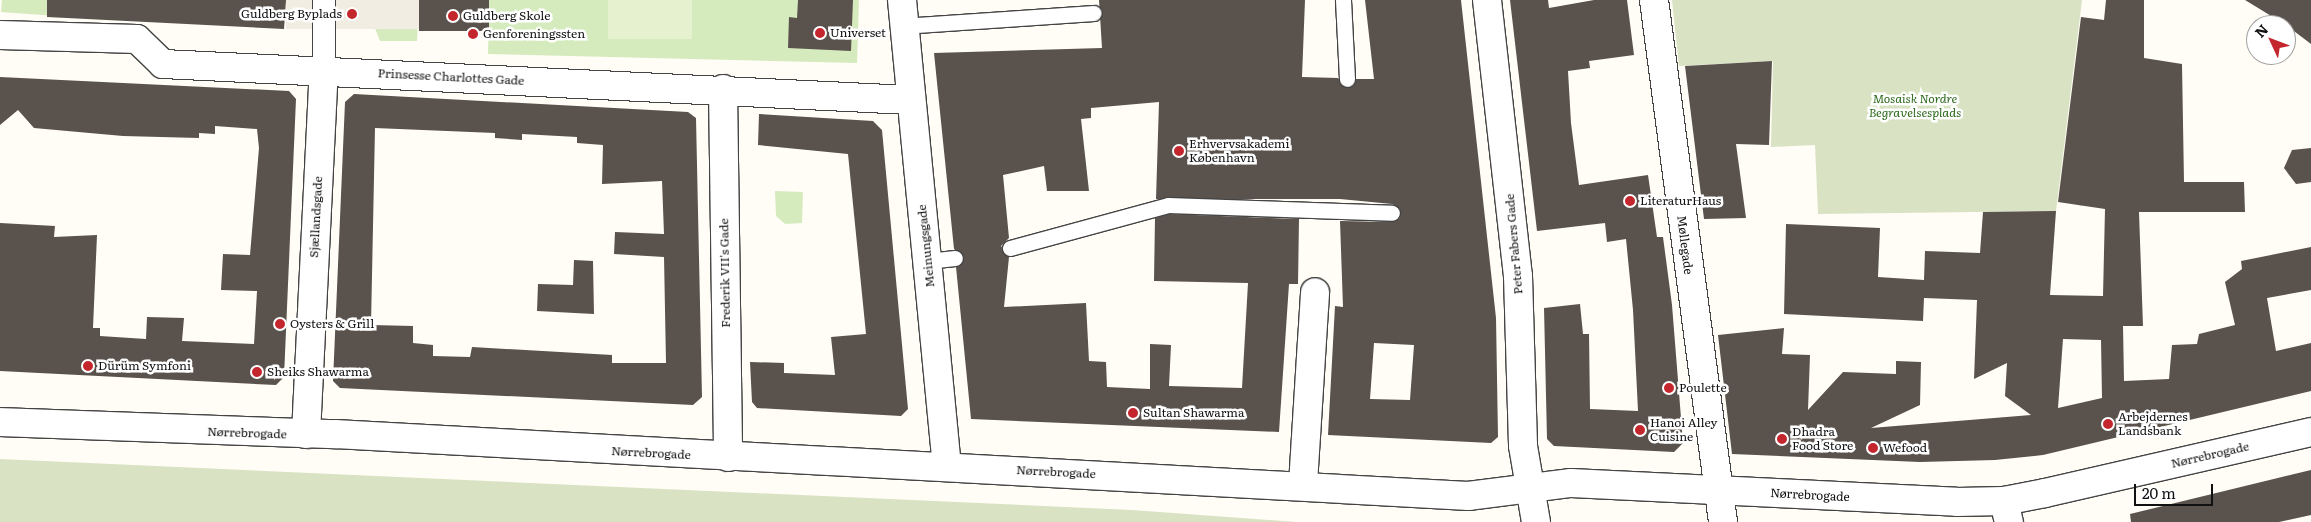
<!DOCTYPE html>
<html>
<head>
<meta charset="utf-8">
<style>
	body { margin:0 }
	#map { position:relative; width:2311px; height:522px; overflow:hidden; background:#fffdf5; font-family:Literata,serif }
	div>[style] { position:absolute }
	.green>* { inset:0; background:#d5ebbd }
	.cemetery>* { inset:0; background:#d9e3c4 }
	.pitch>* { inset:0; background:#e6f2cf; transform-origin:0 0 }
	.plaza>* { inset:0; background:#f1ede2; transform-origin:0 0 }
	.building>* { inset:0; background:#5a524d; transform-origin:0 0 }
	.roads { filter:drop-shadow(1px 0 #444) drop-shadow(-1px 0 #444) drop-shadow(0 1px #444) drop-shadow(0 -1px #444) }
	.service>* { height:15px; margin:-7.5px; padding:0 7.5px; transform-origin:7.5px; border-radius:7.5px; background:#fff }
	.pedestrian>* { height:22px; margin:-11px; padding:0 11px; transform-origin:11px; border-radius:11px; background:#fff }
	.minor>* { height:28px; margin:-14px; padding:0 14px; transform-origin:14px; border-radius:14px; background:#fff }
	.tertiary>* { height:28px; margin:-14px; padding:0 14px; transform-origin:14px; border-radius:14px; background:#fff }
	.dots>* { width:14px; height:14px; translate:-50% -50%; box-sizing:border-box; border:2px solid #fff; border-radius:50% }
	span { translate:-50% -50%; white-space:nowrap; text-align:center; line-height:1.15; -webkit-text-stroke:5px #fff; paint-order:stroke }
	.poi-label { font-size:12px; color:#111 }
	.right { translate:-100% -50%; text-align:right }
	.left { translate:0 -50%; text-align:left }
	.street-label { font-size:12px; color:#111 }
	.park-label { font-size:12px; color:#2f6b1f; font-style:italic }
	.north { position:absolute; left:2246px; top:15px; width:50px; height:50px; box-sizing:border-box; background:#fff; border:1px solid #a0a0a0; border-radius:50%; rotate:313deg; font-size:14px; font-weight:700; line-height:20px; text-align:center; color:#111 }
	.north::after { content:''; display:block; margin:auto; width:18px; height:22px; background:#c4262e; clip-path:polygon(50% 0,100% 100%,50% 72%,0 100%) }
	.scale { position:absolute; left:2134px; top:484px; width:79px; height:22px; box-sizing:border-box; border:2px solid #111; border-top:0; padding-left:6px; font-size:15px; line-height:18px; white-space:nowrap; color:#111; -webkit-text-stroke:4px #fff; paint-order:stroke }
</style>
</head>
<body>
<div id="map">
	<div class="green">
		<i style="clip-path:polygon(2px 0,57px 0,56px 16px,1px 12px)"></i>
		<i style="clip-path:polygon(364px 0,419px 0,417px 41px,380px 41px)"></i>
		<i style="clip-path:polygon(489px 0,859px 0,857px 63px,488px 54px)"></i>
		<i style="clip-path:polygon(775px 191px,803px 192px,802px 223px,785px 224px,776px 216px)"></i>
	</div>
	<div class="cemetery">
		<i style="clip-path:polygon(1672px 0,2082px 0,2056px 211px,1818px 214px,1815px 145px,1771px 147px,1773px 61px,1679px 66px)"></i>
		<i style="clip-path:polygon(0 459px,1132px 510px,1297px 522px,0 522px)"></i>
	</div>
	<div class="pitch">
		<i style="left:608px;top:0;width:84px;height:39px"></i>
	</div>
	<div class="plaza">
		<i style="left:286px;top:0;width:133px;height:29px"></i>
	</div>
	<div class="building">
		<i style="clip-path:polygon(47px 0,286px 0,284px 29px,47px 17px)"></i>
		<i style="left:419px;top:0;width:70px;height:31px"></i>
		<i style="clip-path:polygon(798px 0,853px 0,851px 51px,788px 48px,789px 17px,797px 18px)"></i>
		<i style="clip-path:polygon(evenodd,1099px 0,1305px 0,1302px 77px,1338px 78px,1347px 88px,1356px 79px,1374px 79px,1365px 0,1461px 0,1496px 318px,1498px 437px,1491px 443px,1328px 435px,1335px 306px,1343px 307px,1340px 221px,1392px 222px,1400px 218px,1400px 209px,1392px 204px,1340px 199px,1156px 199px,1159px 102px,1091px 108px,1091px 118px,1081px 119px,1089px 191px,1047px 191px,1044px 166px,1003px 175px,1009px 238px,1001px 246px,1009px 257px,1004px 307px,1086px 303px,1089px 361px,1106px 362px,1107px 387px,1150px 389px,1150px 344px,1171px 345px,1169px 386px,1242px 388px,1248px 283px,1154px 281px,1155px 218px,1169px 214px,1299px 219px,1298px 284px,1289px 284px,1279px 432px,971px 419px,956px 267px,964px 257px,954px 249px,934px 53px,1102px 48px,1099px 0,1374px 343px,1414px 345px,1410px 400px,1370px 399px,1374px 343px)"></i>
		<i style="clip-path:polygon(1510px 0,1548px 0,1549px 8px,1594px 0,1627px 0,1634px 55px,1589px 61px,1590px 68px,1568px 71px,1571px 123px,1579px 185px,1648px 175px,1657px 237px,1663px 237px,1672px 305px,1683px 443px,1674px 452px,1554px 446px,1547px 439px,1544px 308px,1580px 304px,1583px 334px,1589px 334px,1590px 409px,1638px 411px,1633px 310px,1626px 239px,1607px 242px,1605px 223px,1537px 231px)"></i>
		<i style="clip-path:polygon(evenodd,2106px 0,2144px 0,2144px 58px,2182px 64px,2184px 182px,2244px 182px,2245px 212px,2139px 212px,2143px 326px,2123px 326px,2124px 381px,2169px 379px,2172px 345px,2197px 344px,2199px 334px,2235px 325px,2225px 282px,2242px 269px,2241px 261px,2311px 247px,2311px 290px,2267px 298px,2276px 351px,2311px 343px,2311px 391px,2043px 455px,1995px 460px,1920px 462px,1732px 454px,1718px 335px,1784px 328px,1782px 354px,1810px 355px,1808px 410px,1843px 372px,1896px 374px,1896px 361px,1921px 362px,1920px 405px,1871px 428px,2031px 415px,2005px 396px,2007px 363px,1974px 379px,1977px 300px,1924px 298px,1923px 321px,1784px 314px,1786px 224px,1880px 228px,1878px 277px,1924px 280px,1925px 251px,1980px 253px,1983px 212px,2056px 211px,2050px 295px,2103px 296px,2105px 209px,2058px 202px,2081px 17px,2104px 20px,2106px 0,2063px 339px,2101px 340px,2102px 398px,2058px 408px,2063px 339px)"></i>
		<i style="clip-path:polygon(2245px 0,2311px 0,2311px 44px,2286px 25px)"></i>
		<i style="clip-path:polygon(1772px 61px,1769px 145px,1736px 144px,1746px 218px,1704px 219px,1685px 66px)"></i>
		<i style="clip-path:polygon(0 77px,289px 91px,296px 99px,284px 377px,276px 385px,0 371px,0 223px,55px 226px,54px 237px,97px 235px,93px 328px,100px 328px,100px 336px,146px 339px,147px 317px,184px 318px,182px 341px,254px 344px,257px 291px,221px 290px,223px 254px,250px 255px,259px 148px,257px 129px,215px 126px,215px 134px,199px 133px,199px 138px,123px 136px,34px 128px,18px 110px,0 125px)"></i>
		<i style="clip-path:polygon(evenodd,354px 94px,688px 112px,696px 118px,702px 397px,693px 405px,340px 388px,333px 381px,345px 102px,354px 94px,375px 128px,495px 133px,495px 138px,522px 140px,522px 134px,577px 137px,577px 143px,603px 145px,602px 184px,662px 181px,664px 234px,615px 232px,614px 254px,664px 257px,666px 363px,612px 363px,612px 355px,472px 347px,470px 357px,433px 356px,433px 345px,413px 343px,413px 326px,371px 325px,375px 128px)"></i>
		<i style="clip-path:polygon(759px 114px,873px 121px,882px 130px,908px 409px,901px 416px,757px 408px,752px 402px,750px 362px,784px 363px,784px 373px,835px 375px,831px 337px,866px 334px,848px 154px,758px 145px)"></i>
		<i style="clip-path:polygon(2311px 148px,2311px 182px,2296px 184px,2284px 168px,2292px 150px)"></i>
		<i style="clip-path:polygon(574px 260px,593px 261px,594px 314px,537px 311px,538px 284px,573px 285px)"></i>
		<i style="clip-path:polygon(2311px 470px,2311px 515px,2279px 522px,2131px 522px,2130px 514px)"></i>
	</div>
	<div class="roads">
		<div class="service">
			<i style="left:1343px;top:0;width:79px;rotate:87.1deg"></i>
			<i style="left:902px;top:26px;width:192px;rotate:-3.9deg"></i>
			<i style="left:1010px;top:248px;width:164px;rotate:-15.2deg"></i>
			<i style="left:1168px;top:205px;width:224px;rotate:2deg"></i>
			<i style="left:927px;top:261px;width:28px;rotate:-6deg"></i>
		</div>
		<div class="pedestrian">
			<i style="left:324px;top:71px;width:71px;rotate:-90deg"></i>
		</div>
		<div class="minor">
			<i style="left:902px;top:0;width:468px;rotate:84.5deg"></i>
			<i style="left:1487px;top:0;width:278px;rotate:83.6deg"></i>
			<i style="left:1518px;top:276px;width:170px;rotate:88.3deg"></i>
			<i style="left:1523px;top:446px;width:77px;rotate:80.3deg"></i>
			<i style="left:1654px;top:0;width:527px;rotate:82.47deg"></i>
			<i style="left:0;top:35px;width:137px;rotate:1.7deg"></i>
			<i style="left:137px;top:39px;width:36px;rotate:44deg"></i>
			<i style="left:163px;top:64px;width:749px;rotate:2.76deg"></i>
			<i style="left:723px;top:89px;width:368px;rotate:89.2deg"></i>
			<i style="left:306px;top:434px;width:363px;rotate:-87.2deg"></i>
			<i style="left:1303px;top:484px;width:192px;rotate:-86.4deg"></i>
			<i style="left:2004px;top:501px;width:22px;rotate:77deg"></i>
		</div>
		<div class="tertiary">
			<i style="left:0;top:422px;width:335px;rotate:2.1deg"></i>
			<i style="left:335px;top:434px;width:1135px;rotate:3.13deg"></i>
			<i style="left:1468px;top:496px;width:104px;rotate:-7.2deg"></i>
			<i style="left:1571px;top:483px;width:386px;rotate:2.8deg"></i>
			<i style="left:1957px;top:502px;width:47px;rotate:-1.2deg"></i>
			<i style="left:2004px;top:501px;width:42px;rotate:-11deg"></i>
			<i style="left:2045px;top:493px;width:273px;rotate:-12.9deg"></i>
		</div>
	</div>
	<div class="dots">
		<i style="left:352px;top:14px;background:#c4262e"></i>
		<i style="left:453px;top:16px;background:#c4262e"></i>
		<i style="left:820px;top:33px;background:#c4262e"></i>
		<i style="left:473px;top:34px;background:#c4262e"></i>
		<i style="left:1179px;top:151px;background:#c4262e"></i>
		<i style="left:1630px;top:201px;background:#c4262e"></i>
		<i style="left:280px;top:324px;background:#c4262e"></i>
		<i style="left:88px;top:366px;background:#c4262e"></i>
		<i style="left:257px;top:372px;background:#c4262e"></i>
		<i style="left:1669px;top:388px;background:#c4262e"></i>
		<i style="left:1133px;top:413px;background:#c4262e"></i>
		<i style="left:2108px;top:424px;background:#c4262e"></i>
		<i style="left:1640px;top:430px;background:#c4262e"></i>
		<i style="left:1782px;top:439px;background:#c4262e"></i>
		<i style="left:1873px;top:448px;background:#c4262e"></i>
	</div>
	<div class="poi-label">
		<span class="right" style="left:342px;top:14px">Guldberg Byplads</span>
		<span class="left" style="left:463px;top:16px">Guldberg Skole</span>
		<span class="left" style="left:830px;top:33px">Universet</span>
		<span class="left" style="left:483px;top:34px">Genforeningssten</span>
		<span class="left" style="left:1189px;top:151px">Erhvervsakademi<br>København</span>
		<span class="left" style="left:1640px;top:201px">LiteraturHaus</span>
		<span class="left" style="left:290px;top:324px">Oysters &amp; Grill</span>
		<span class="left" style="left:98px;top:366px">Dürüm Symfoni</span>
		<span class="left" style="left:267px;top:372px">Sheiks Shawarma</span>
		<span class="left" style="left:1679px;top:388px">Poulette</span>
		<span class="left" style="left:1143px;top:413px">Sultan Shawarma</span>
		<span class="left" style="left:2118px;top:424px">Arbejdernes<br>Landsbank</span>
		<span class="left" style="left:1650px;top:430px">Hanoi Alley<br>Cuisine</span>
		<span class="left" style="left:1792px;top:439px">Dhadra<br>Food Store</span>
		<span class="left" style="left:1883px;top:448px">Wefood</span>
	</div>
	<div class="street-label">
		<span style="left:451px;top:77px;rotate:3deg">Prinsesse Charlottes Gade</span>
		<span style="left:316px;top:217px;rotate:-87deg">Sjællandsgade</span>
		<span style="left:1514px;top:244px;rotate:-95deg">Peter Fabers Gade</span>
		<span style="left:1685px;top:245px;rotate:83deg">Møllegade</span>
		<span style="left:926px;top:246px;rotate:-96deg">Meinungsgade</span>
		<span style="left:725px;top:273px;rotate:-91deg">Frederik VII's Gade</span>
		<span style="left:247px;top:433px;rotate:2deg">Nørrebrogade</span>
		<span style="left:651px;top:453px;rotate:3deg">Nørrebrogade</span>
		<span style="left:2210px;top:455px;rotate:-13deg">Nørrebrogade</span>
		<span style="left:1056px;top:472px;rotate:3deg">Nørrebrogade</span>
		<span style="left:1810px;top:495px;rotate:3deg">Nørrebrogade</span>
	</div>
	<div class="park-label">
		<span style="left:1915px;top:106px">Mosaisk Nordre<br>Begravelsesplads</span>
	</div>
	<div class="north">N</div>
	<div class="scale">20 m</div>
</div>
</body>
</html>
